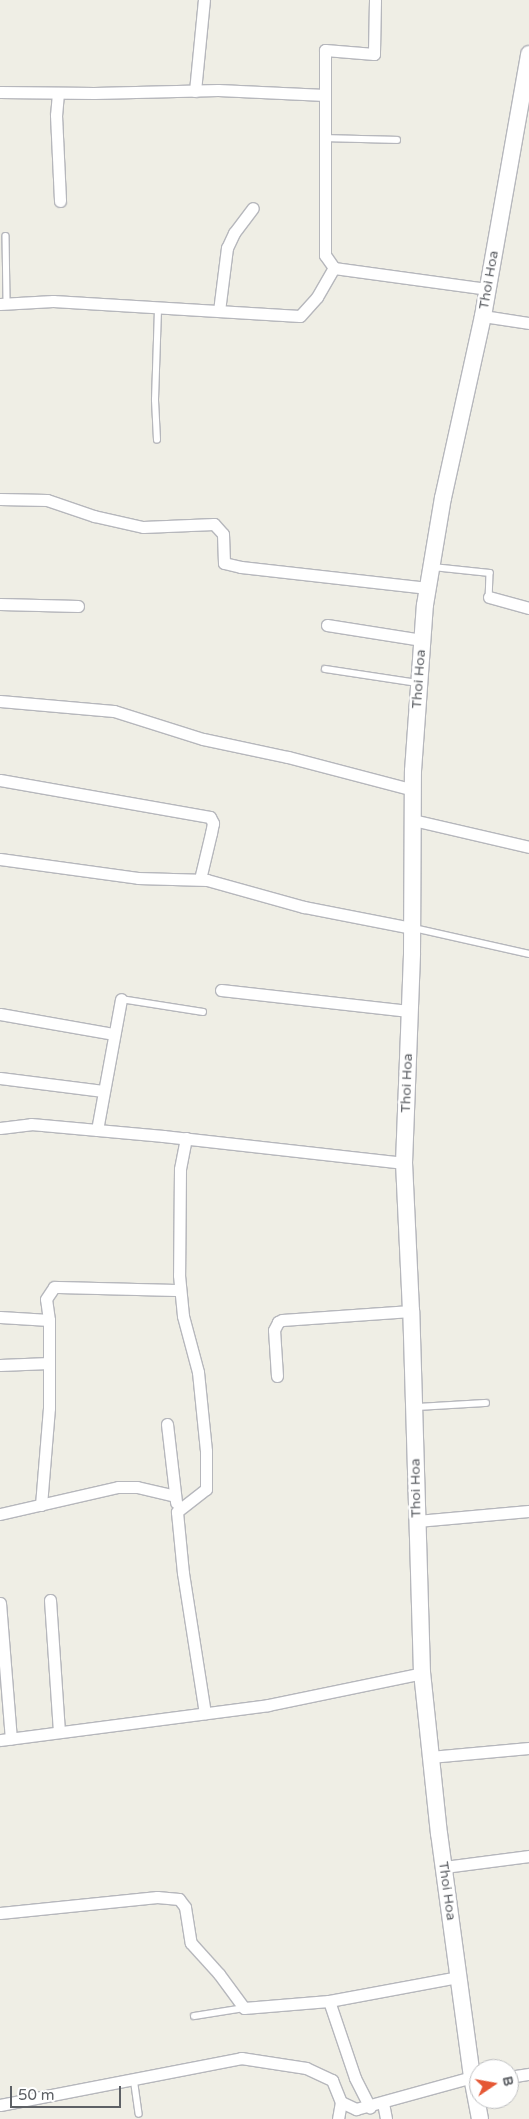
<!DOCTYPE html>
<html>
<head>
<meta charset="utf-8">
<style>
	body { margin:0 }
	#map { position:relative; width:529px; height:2119px; overflow:hidden; background:#efeee5; font-family:"Varela Round",sans-serif }
	div>[style] { position:absolute }
	.roads { filter:drop-shadow(1px 0 #b6b7bc) drop-shadow(-1px 0 #b6b7bc) drop-shadow(0 1px #b6b7bc) drop-shadow(0 -1px #b6b7bc) }
	.lane>* { height:5.5px; margin:-2.75px; padding:0 2.75px; transform-origin:2.75px; border-radius:2.75px; background:#fff }
	.street>* { height:11px; margin:-5.5px; padding:0 5.5px; transform-origin:5.5px; border-radius:5.5px; background:#fff }
	.secondary>* { height:16px; margin:-8px; padding:0 8px; transform-origin:8px; border-radius:8px; background:#fff }
	span { translate:-50% -50%; white-space:nowrap; text-align:center; line-height:1.15; -webkit-text-stroke:5px #fff; paint-order:stroke }
	.street-label { font-size:14px; color:#5d6065 }
	.north { position:absolute; left:469px; top:2059px; width:50px; height:50px; box-sizing:border-box; background:#fff; border:1px solid #bebfc1; border-radius:50%; rotate:78deg; font-size:14px; font-weight:700; line-height:20px; text-align:center; color:#5d6065 }
	.north::after { content:''; display:block; margin:auto; width:18px; height:22px; background:#e55835; clip-path:polygon(50% 0,100% 100%,50% 72%,0 100%) }
	.scale { position:absolute; left:10px; top:2086px; width:111px; height:22px; box-sizing:border-box; border:2px solid #5d6065; border-top:0; padding-left:6px; font-size:15px; line-height:18px; white-space:nowrap; color:#5d6065; -webkit-text-stroke:4px #fff; paint-order:stroke }
</style>
</head>
<body>
<div id="map">
	<div class="roads">
		<div class="lane">
			<i style="left:325px;top:138px;width:72px;rotate:1.6deg"></i>
			<i style="left:6px;top:236px;width:67px;rotate:89.1deg"></i>
			<i style="left:157px;top:440px;width:40px;rotate:-92.9deg"></i>
			<i style="left:155px;top:400px;width:92px;rotate:-88.1deg"></i>
			<i style="left:433px;top:567px;width:57px;rotate:6deg"></i>
			<i style="left:490px;top:573px;width:24px;rotate:92deg"></i>
			<i style="left:325px;top:669px;width:94px;rotate:8.6deg"></i>
			<i style="left:414px;top:928px;width:118px;rotate:12.7deg"></i>
			<i style="left:121px;top:999px;width:83px;rotate:9deg"></i>
			<i style="left:416px;top:1407px;width:70px;rotate:-3.3deg"></i>
			<i style="left:194px;top:2016px;width:51px;rotate:-9.1deg"></i>
			<i style="left:134px;top:2078px;width:36px;rotate:82deg"></i>
		</div>
		<div class="street">
			<i style="left:375px;top:0;width:54px;rotate:91.1deg"></i>
			<i style="left:374px;top:54px;width:49px;rotate:-175.3deg"></i>
			<i style="left:325px;top:50px;width:205px;rotate:90deg"></i>
			<i style="left:325px;top:255px;width:16px;rotate:55deg"></i>
			<i style="left:334px;top:268px;width:154px;rotate:7.8deg"></i>
			<i style="left:195px;top:91px;width:91px;rotate:-84.4deg"></i>
			<i style="left:0;top:92px;width:94px;rotate:0.6deg"></i>
			<i style="left:94px;top:93px;width:124px;rotate:-1.4deg"></i>
			<i style="left:218px;top:90px;width:107px;rotate:2.7deg"></i>
			<i style="left:58px;top:93px;width:22px;rotate:95deg"></i>
			<i style="left:56px;top:115px;width:86px;rotate:87.3deg"></i>
			<i style="left:0;top:304px;width:53px;rotate:-3.2deg"></i>
			<i style="left:53px;top:301px;width:247px;rotate:3.5deg"></i>
			<i style="left:300px;top:316px;width:25px;rotate:-48deg"></i>
			<i style="left:317px;top:297px;width:34px;rotate:-60deg"></i>
			<i style="left:219px;top:311px;width:64px;rotate:-82.8deg"></i>
			<i style="left:227px;top:248px;width:17px;rotate:-65deg"></i>
			<i style="left:234px;top:233px;width:31px;rotate:-53deg"></i>
			<i style="left:483px;top:316px;width:47px;rotate:8.7deg"></i>
			<i style="left:0;top:499px;width:47px;rotate:1.2deg"></i>
			<i style="left:47px;top:500px;width:50px;rotate:18.8deg"></i>
			<i style="left:94px;top:516px;width:50px;rotate:12.7deg"></i>
			<i style="left:143px;top:527px;width:71px;rotate:-2.4deg"></i>
			<i style="left:214px;top:524px;width:13px;rotate:48deg"></i>
			<i style="left:223px;top:534px;width:29px;rotate:88deg"></i>
			<i style="left:224px;top:563px;width:17px;rotate:13deg"></i>
			<i style="left:241px;top:567px;width:188px;rotate:6.4deg"></i>
			<i style="left:489px;top:597px;width:41px;rotate:15.4deg"></i>
			<i style="left:0;top:604px;width:78px;rotate:1.5deg"></i>
			<i style="left:327px;top:625px;width:96px;rotate:9deg"></i>
			<i style="left:0;top:701px;width:114px;rotate:5deg"></i>
			<i style="left:114px;top:711px;width:93px;rotate:17.5deg"></i>
			<i style="left:203px;top:739px;width:87px;rotate:12deg"></i>
			<i style="left:288px;top:757px;width:130px;rotate:14.7deg"></i>
			<i style="left:0;top:780px;width:213px;rotate:10deg"></i>
			<i style="left:210px;top:817px;width:7px;rotate:63deg"></i>
			<i style="left:213px;top:823px;width:10px;rotate:101deg"></i>
			<i style="left:211px;top:833px;width:47px;rotate:103.4deg"></i>
			<i style="left:413px;top:820px;width:119px;rotate:13.1deg"></i>
			<i style="left:0;top:859px;width:139px;rotate:7.8deg"></i>
			<i style="left:138px;top:878px;width:69px;rotate:1.7deg"></i>
			<i style="left:207px;top:880px;width:101px;rotate:15.6deg"></i>
			<i style="left:304px;top:907px;width:110px;rotate:11deg"></i>
			<i style="left:221px;top:990px;width:189px;rotate:6.4deg"></i>
			<i style="left:0;top:1014px;width:116px;rotate:10deg"></i>
			<i style="left:0;top:1078px;width:104px;rotate:7.2deg"></i>
			<i style="left:0;top:1128px;width:31px;rotate:-7deg"></i>
			<i style="left:31px;top:1124px;width:133px;rotate:5.2deg"></i>
			<i style="left:163px;top:1136px;width:243px;rotate:6.4deg"></i>
			<i style="left:97px;top:1130px;width:133px;rotate:-79.6deg"></i>
			<i style="left:186px;top:1138px;width:32px;rotate:101deg"></i>
			<i style="left:180px;top:1169px;width:106px;rotate:90.5deg"></i>
			<i style="left:179px;top:1275px;width:41px;rotate:84.4deg"></i>
			<i style="left:183px;top:1316px;width:58px;rotate:75deg"></i>
			<i style="left:198px;top:1372px;width:79px;rotate:84.2deg"></i>
			<i style="left:206px;top:1451px;width:38px;rotate:90deg"></i>
			<i style="left:206px;top:1489px;width:37px;rotate:142deg"></i>
			<i style="left:177px;top:1512px;width:61px;rotate:84.4deg"></i>
			<i style="left:183px;top:1573px;width:142px;rotate:81.1deg"></i>
			<i style="left:0;top:1317px;width:49px;rotate:3.5deg"></i>
			<i style="left:0;top:1365px;width:49px;rotate:-2.3deg"></i>
			<i style="left:277px;top:1376px;width:46px;rotate:-93.7deg"></i>
			<i style="left:274px;top:1330px;width:9px;rotate:-63deg"></i>
			<i style="left:278px;top:1322px;width:4px;rotate:-27deg"></i>
			<i style="left:282px;top:1320px;width:129px;rotate:-4deg"></i>
			<i style="left:167px;top:1424px;width:79px;rotate:83.4deg"></i>
			<i style="left:41px;top:1505px;width:97px;rotate:-85.3deg"></i>
			<i style="left:49px;top:1408px;width:88px;rotate:-90deg"></i>
			<i style="left:49px;top:1320px;width:21px;rotate:-98deg"></i>
			<i style="left:46px;top:1299px;width:14px;rotate:-56deg"></i>
			<i style="left:54px;top:1287px;width:126px;rotate:1.4deg"></i>
			<i style="left:0;top:1514px;width:121px;rotate:-12.9deg"></i>
			<i style="left:118px;top:1487px;width:19px"></i>
			<i style="left:137px;top:1487px;width:39px;rotate:13deg"></i>
			<i style="left:417px;top:1521px;width:112px;rotate:-5.1deg"></i>
			<i style="left:50px;top:1600px;width:131px;rotate:86.1deg"></i>
			<i style="left:0;top:1603px;width:136px;rotate:85.4deg"></i>
			<i style="left:0;top:1740px;width:270px;rotate:-7.4deg"></i>
			<i style="left:268px;top:1705px;width:157px;rotate:-11.7deg"></i>
			<i style="left:430px;top:1757px;width:99px;rotate:-5.2deg"></i>
			<i style="left:444px;top:1867px;width:86px;rotate:-7.4deg"></i>
			<i style="left:0;top:1913px;width:158px;rotate:-5.8deg"></i>
			<i style="left:157px;top:1897px;width:22px;rotate:5deg"></i>
			<i style="left:179px;top:1899px;width:10px;rotate:53deg"></i>
			<i style="left:185px;top:1907px;width:36px;rotate:81deg"></i>
			<i style="left:191px;top:1943px;width:42px;rotate:47.9deg"></i>
			<i style="left:219px;top:1974px;width:42px;rotate:53.7deg"></i>
			<i style="left:244px;top:2008px;width:85px;rotate:-4.7deg"></i>
			<i style="left:329px;top:2001px;width:81px;rotate:71.3deg"></i>
			<i style="left:355px;top:2078px;width:33px;rotate:63deg"></i>
			<i style="left:329px;top:2001px;width:132px;rotate:-10.5deg"></i>
			<i style="left:509px;top:2077px;width:20px;rotate:-9deg"></i>
			<i style="left:383px;top:2103px;width:16px;rotate:79deg"></i>
			<i style="left:0;top:2105px;width:246px;rotate:-11deg"></i>
			<i style="left:241px;top:2058px;width:66px;rotate:8.7deg"></i>
			<i style="left:306px;top:2068px;width:29px;rotate:25deg"></i>
			<i style="left:332px;top:2080px;width:24px;rotate:68deg"></i>
			<i style="left:341px;top:2102px;width:17px;rotate:25deg"></i>
			<i style="left:356px;top:2109px;width:120px;rotate:-15.4deg"></i>
			<i style="left:338px;top:2119px;width:17px;rotate:-80deg"></i>
		</div>
		<div class="secondary">
			<i style="left:480px;top:2119px;width:43px;rotate:-100.8deg"></i>
			<i style="left:472px;top:2077px;width:245px;rotate:-97.7deg"></i>
			<i style="left:439px;top:1834px;width:162px;rotate:-96deg"></i>
			<i style="left:422px;top:1673px;width:362px;rotate:-91.7deg"></i>
			<i style="left:411px;top:1311px;width:148px;rotate:-92.7deg"></i>
			<i style="left:404px;top:1163px;width:210px;rotate:-87.8deg"></i>
			<i style="left:412px;top:953px;width:182px;rotate:-89.7deg"></i>
			<i style="left:413px;top:771px;width:166px;rotate:-85.9deg"></i>
			<i style="left:425px;top:605px;width:109px;rotate:-80.5deg"></i>
			<i style="left:443px;top:498px;width:186px;rotate:-77.6deg"></i>
			<i style="left:483px;top:316px;width:266px;rotate:-80deg"></i>
		</div>
	</div>
	<div class="street-label">
		<span style="left:489px;top:280px;rotate:-80deg">Thoi Hoa</span>
		<span style="left:419px;top:679px;rotate:-86deg">Thoi Hoa</span>
		<span style="left:407px;top:1083px;rotate:-88deg">Thoi Hoa</span>
		<span style="left:416px;top:1488px;rotate:-91deg">Thoi Hoa</span>
		<span style="left:447px;top:1891px;rotate:82deg">Thoi Hoa</span>
	</div>
	<div class="north">B</div>
	<div class="scale">50 m</div>
</div>
</body>
</html>
